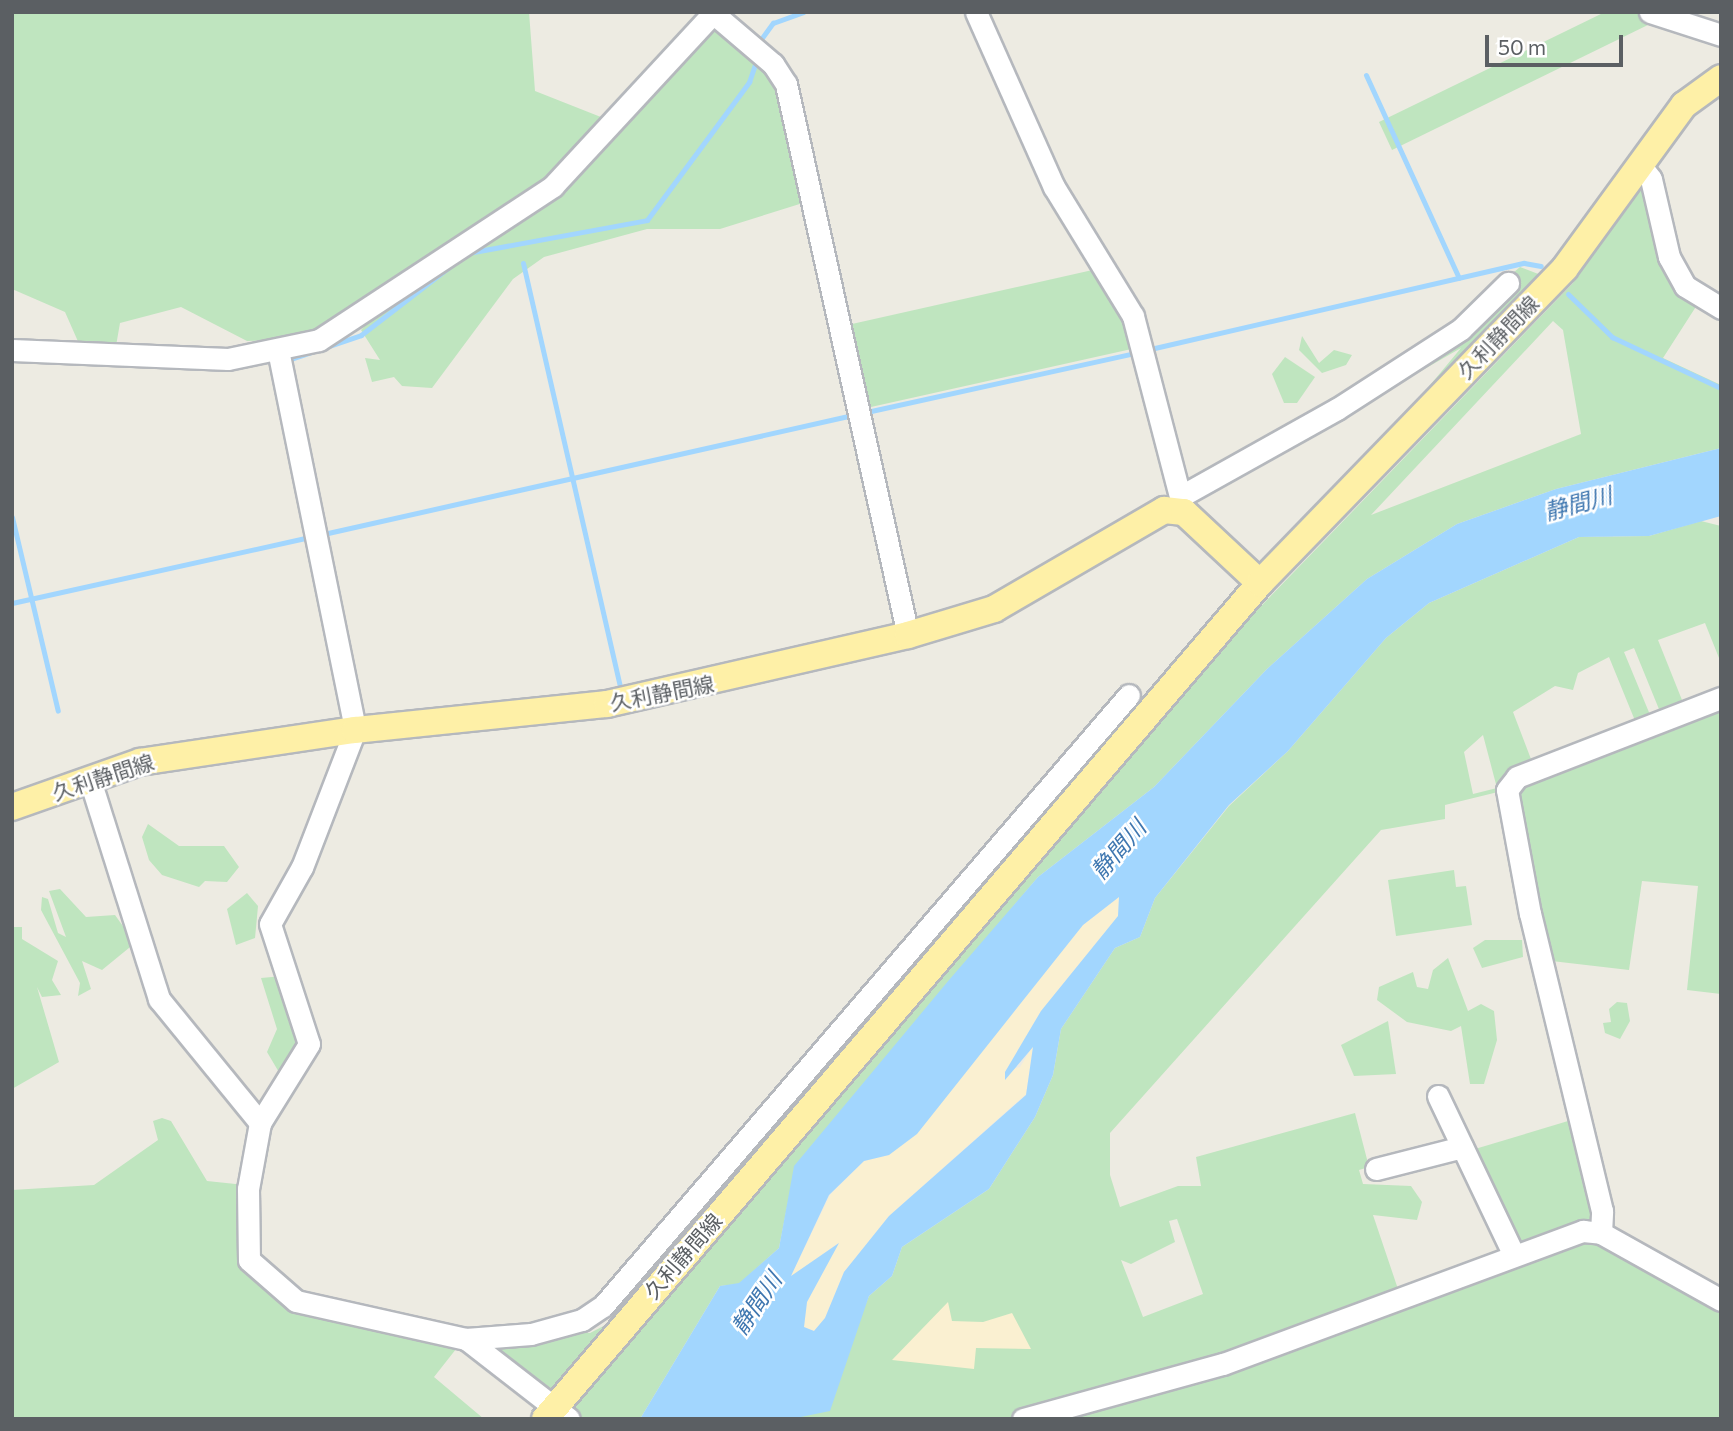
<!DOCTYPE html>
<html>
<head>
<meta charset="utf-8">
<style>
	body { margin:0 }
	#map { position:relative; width:1733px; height:1431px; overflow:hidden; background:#edebe2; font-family:Commissioner,"Noto Sans JP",sans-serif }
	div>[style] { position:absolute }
	.green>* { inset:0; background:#bfe5bf }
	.sand>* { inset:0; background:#faf0d1 }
	.water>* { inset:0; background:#a2d6fe }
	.stream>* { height:5px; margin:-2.5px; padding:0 2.5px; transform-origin:2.5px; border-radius:2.5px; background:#a2d6fe }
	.roads { filter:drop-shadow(2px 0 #b5b8bd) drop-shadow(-2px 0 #b5b8bd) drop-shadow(0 2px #b5b8bd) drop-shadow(0 -2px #b5b8bd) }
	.minor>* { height:21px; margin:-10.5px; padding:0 10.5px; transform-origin:10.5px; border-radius:10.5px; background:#fff }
	.major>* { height:26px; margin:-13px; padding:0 13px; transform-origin:13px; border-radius:13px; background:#fef0a7 }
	span { translate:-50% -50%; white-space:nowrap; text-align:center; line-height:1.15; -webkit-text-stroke:5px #fff; paint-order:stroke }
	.street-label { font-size:21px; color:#5b5f63 }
	.water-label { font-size:23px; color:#3f77b0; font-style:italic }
	.frame { position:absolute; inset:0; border:14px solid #5b5f63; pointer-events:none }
	.scale { position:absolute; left:1485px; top:35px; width:138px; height:32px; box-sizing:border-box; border:4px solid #5b5f63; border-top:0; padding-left:9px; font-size:21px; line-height:24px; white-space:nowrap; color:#5b5f63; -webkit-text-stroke:5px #fff; paint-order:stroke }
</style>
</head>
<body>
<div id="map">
	<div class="green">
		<i style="clip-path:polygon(12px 12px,529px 12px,535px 91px,611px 121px,534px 196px,352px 313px,297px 339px,247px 341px,181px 307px,120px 323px,116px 346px,80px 346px,65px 312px,12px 289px)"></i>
		<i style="clip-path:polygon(1605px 12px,1645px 12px,1654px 22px,1392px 150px,1379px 122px)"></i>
		<i style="clip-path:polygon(712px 23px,773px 69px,806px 202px,720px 229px,647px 229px,544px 257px,513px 279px,432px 388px,402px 386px,394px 377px,372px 382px,365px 358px,380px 360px,361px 330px,381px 308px,551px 203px,551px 195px)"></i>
		<i style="clip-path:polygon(evenodd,1643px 174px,1697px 305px,1663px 358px,1721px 385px,1721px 448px,1556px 489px,1457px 524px,1367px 579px,1267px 669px,1154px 787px,1038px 877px,795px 1166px,779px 1248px,739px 1284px,720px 1286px,640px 1419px,575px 1419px,562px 1409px,1154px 717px,1573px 283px,1643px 174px,1553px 321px,1563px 330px,1581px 434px,1371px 515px,1553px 321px)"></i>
		<i style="clip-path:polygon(1520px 267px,1541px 275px,1421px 396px,1461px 348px,1348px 413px)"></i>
		<i style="clip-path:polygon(1097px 269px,1123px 308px,1136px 348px,862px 409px,843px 326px)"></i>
		<i style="clip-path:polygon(1302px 336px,1319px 363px,1334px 350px,1352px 355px,1346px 365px,1322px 373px,1299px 350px)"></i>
		<i style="clip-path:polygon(1285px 357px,1315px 377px,1297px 403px,1284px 403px,1272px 374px)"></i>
		<i style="clip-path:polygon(evenodd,1701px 521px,1721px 526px,1721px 663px,1705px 623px,1658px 640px,1686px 710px,1663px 719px,1634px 648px,1624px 652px,1653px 722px,1638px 728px,1609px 657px,1578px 673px,1573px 690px,1555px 686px,1513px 712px,1534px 767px,1498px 792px,1445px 805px,1445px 819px,1381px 830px,1110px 1133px,1110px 1175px,1120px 1207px,1178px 1186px,1201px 1186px,1196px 1157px,1355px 1113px,1369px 1167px,1359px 1170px,1363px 1184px,1411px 1186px,1422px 1202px,1417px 1220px,1373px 1215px,1400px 1295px,1222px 1361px,1011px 1419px,791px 1419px,850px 1342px,869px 1296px,892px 1276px,902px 1247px,989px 1189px,1035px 1117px,1053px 1075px,1061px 1029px,1115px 948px,1140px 937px,1155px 898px,1229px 806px,1288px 751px,1386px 638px,1429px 603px,1579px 537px,1649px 536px,1701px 521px,1483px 735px,1497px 788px,1473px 794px,1464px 752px,1483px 735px,1701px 521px,1177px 1219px,1203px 1294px,1143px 1317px,1121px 1260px,1131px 1264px,1175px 1242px,1169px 1221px,1177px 1219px)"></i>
		<i style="clip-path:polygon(1721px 700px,1721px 994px,1687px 990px,1698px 886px,1642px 881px,1629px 970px,1543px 960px,1509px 791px)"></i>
		<i style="clip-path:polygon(148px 824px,179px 846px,224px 846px,239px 867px,227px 882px,205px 881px,199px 887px,162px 875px,149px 860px,142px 837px)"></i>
		<i style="clip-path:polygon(1454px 870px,1456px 887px,1466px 886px,1472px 925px,1396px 936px,1388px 880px)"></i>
		<i style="clip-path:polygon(60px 889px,86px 917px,115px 915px,135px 943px,102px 970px,82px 961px,91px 989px,78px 996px,80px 983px,41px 910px,42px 897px,48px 899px,58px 933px,66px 937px,49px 891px)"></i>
		<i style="clip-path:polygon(247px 893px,258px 906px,255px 938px,236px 945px,227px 909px)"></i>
		<i style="clip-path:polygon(12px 927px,22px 927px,22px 939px,58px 961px,52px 980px,61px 995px,42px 997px,37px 987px,59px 1062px,12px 1089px)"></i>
		<i style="clip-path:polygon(1485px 940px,1522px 940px,1523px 957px,1482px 968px,1473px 948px)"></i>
		<i style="clip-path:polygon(1448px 958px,1468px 1011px,1481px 1004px,1494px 1011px,1497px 1040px,1484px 1084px,1470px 1084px,1461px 1026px,1451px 1031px,1407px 1022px,1377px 1000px,1379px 987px,1413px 972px,1417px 987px,1428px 989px,1433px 970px)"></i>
		<i style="clip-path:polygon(283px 976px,299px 1048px,280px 1074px,267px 1052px,277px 1029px,261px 978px)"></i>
		<i style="clip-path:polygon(1617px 1002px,1627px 1003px,1630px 1021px,1620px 1039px,1605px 1033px,1603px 1023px,1611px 1022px,1609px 1009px)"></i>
		<i style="clip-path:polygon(1388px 1021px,1396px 1074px,1354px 1076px,1341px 1045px)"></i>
		<i style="clip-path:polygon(162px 1118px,171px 1121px,207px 1181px,245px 1185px,245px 1261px,293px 1307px,460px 1344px,434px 1377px,484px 1419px,12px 1419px,12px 1190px,94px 1185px,158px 1140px,153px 1121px)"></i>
		<i style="clip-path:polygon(1578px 1118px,1599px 1231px,1513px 1252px,1465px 1152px)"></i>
		<i style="clip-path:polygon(1584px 1234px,1721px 1304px,1721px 1419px,1044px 1419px)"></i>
		<i style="clip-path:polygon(619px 1318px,553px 1400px,478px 1343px,561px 1330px,590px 1333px)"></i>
	</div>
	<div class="sand">
		<i style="clip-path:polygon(1119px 897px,1118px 916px,1041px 1011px,1005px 1072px,1020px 1067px,1033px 1046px,1026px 1094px,889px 1216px,844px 1272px,825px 1318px,814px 1331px,804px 1327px,807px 1302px,838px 1243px,790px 1278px,830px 1195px,864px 1161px,889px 1155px,1083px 925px)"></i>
		<i style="clip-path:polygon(948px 1302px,952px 1321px,983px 1322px,1012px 1313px,1031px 1349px,976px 1348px,974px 1369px,892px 1360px)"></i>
	</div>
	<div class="water">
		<i style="clip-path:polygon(evenodd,1721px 448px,1721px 516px,1649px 536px,1579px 537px,1429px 603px,1386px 638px,1288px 751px,1229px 805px,1155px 898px,1140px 937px,1115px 948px,1061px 1029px,1053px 1075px,1035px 1117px,989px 1189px,902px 1247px,892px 1276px,869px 1296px,830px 1411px,791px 1419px,640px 1419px,720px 1286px,739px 1283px,779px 1248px,794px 1166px,949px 980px,1038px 877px,1154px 787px,1267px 669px,1367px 579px,1457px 524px,1556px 489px,1721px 448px,1119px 897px,1118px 916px,1041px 1011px,1005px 1072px,1005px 1080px,1033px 1047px,1026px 1095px,889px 1216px,844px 1272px,825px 1318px,814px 1331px,804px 1327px,807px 1302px,839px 1243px,791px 1276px,829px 1195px,864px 1161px,889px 1155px,917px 1134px,1083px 925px,1119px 897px)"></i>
	</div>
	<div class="stream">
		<i style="left:759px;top:42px;width:24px;rotate:-54deg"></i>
		<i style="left:773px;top:23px;width:32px;rotate:-20deg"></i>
		<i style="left:1366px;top:75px;width:223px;rotate:65.4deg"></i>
		<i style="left:468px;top:253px;width:182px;rotate:-10.4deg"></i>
		<i style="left:647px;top:220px;width:172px;rotate:-53.5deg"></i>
		<i style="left:749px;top:82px;width:24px;rotate:-71deg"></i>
		<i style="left:523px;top:263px;width:436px;rotate:77.1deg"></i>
		<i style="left:1568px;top:294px;width:62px;rotate:44.3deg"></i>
		<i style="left:1612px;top:337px;width:120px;rotate:25.1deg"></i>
		<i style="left:1146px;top:350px;width:388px;rotate:-13deg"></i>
		<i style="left:1524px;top:263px;width:17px;rotate:10deg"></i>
		<i style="left:291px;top:359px;width:74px;rotate:-18.9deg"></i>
		<i style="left:361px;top:335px;width:115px;rotate:-37.6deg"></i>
		<i style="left:862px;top:413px;width:280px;rotate:-12.4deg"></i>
		<i style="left:12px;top:517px;width:199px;rotate:76.7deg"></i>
		<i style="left:319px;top:535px;width:547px;rotate:-12.67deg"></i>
		<i style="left:12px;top:603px;width:305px;rotate:-12.5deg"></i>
	</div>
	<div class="roads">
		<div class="minor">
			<i style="left:976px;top:12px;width:192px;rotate:66deg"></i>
			<i style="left:1054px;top:187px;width:151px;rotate:58.5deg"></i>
			<i style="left:1133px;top:316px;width:203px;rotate:75.4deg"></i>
			<i style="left:1650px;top:12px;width:75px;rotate:17.9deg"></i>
			<i style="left:713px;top:13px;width:79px;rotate:40.4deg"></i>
			<i style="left:773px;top:64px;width:24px;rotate:57deg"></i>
			<i style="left:786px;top:84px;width:564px;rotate:77.52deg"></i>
			<i style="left:1641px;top:166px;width:16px;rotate:52deg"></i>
			<i style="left:1651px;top:179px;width:80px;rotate:77deg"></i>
			<i style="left:1669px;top:257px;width:33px;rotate:61deg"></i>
			<i style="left:1685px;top:286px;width:42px;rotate:31.4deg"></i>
			<i style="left:12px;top:350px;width:216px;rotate:2.4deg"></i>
			<i style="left:228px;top:359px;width:93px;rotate:-11.8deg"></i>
			<i style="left:319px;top:340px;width:280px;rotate:-33.3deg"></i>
			<i style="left:553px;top:186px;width:237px;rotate:-47.2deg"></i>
			<i style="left:278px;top:350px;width:388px;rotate:78.5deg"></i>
			<i style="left:355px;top:730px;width:147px;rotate:111.1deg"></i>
			<i style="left:302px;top:867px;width:65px;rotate:119.3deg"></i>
			<i style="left:270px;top:924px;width:126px;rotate:72deg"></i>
			<i style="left:309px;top:1044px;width:93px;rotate:121.8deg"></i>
			<i style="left:260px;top:1123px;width:67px;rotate:100.3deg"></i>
			<i style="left:248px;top:1189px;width:71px;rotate:89.2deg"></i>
			<i style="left:249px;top:1260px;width:62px;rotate:41.1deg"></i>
			<i style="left:296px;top:1301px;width:174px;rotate:12.6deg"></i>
			<i style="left:466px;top:1339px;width:65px;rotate:-4.4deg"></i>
			<i style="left:531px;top:1334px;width:53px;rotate:-15.4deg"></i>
			<i style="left:582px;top:1320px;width:25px;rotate:-34deg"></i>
			<i style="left:603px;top:1306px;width:806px;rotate:-49.28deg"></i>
			<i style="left:1183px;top:495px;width:176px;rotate:-29.2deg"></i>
			<i style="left:1337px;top:409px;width:148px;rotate:-32.8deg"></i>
			<i style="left:1461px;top:329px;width:66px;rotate:-44.4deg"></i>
			<i style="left:90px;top:780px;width:230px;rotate:72.5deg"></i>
			<i style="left:159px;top:999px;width:160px;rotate:50.8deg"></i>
			<i style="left:1438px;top:1096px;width:176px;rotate:64.5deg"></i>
			<i style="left:1376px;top:1169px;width:89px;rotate:-14.3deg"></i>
			<i style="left:1601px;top:1233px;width:22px;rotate:-87deg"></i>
			<i style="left:1602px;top:1211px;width:306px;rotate:-103.6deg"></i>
			<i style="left:1530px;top:914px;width:126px;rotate:-100.5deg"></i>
			<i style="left:1507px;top:790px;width:16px;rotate:-52deg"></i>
			<i style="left:1517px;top:777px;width:219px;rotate:-21.2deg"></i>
			<i style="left:466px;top:1339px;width:130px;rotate:37.8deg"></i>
			<i style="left:1023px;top:1419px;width:207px;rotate:-15.4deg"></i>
			<i style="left:1223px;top:1364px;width:384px;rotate:-20.3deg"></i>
			<i style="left:1583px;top:1231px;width:18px;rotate:6deg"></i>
			<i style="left:1601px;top:1233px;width:137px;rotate:29.2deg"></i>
		</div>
		<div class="major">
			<i style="left:12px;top:807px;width:136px;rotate:-19.4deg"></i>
			<i style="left:140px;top:762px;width:217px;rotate:-8.5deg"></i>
			<i style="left:355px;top:730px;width:253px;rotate:-5.9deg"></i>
			<i style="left:607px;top:704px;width:309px;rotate:-12.9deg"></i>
			<i style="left:908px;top:635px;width:90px;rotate:-16.8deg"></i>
			<i style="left:994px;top:609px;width:197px;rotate:-30.2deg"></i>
			<i style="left:1164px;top:510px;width:20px;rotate:6deg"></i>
			<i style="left:1184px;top:512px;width:104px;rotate:43.1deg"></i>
			<i style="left:545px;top:1419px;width:1100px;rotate:-49.46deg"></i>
			<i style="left:1260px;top:583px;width:438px;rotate:-45.9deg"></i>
			<i style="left:1565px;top:268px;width:202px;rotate:-53.9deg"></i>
			<i style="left:1684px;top:105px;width:46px;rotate:-36.1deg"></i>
		</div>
	</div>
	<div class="street-label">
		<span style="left:1498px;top:337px;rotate:-46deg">久利静間線</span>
		<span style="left:662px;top:693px;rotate:-11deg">久利静間線</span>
		<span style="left:103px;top:777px;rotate:-18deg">久利静間線</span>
		<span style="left:683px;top:1256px;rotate:-49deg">久利静間線</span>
	</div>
	<div class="water-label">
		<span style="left:1578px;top:503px;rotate:-15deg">静間川</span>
		<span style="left:1118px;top:849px;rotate:-49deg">静間川</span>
		<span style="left:756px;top:1303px;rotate:-56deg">静間川</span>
	</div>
	<div class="frame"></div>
	<div class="scale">50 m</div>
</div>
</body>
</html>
